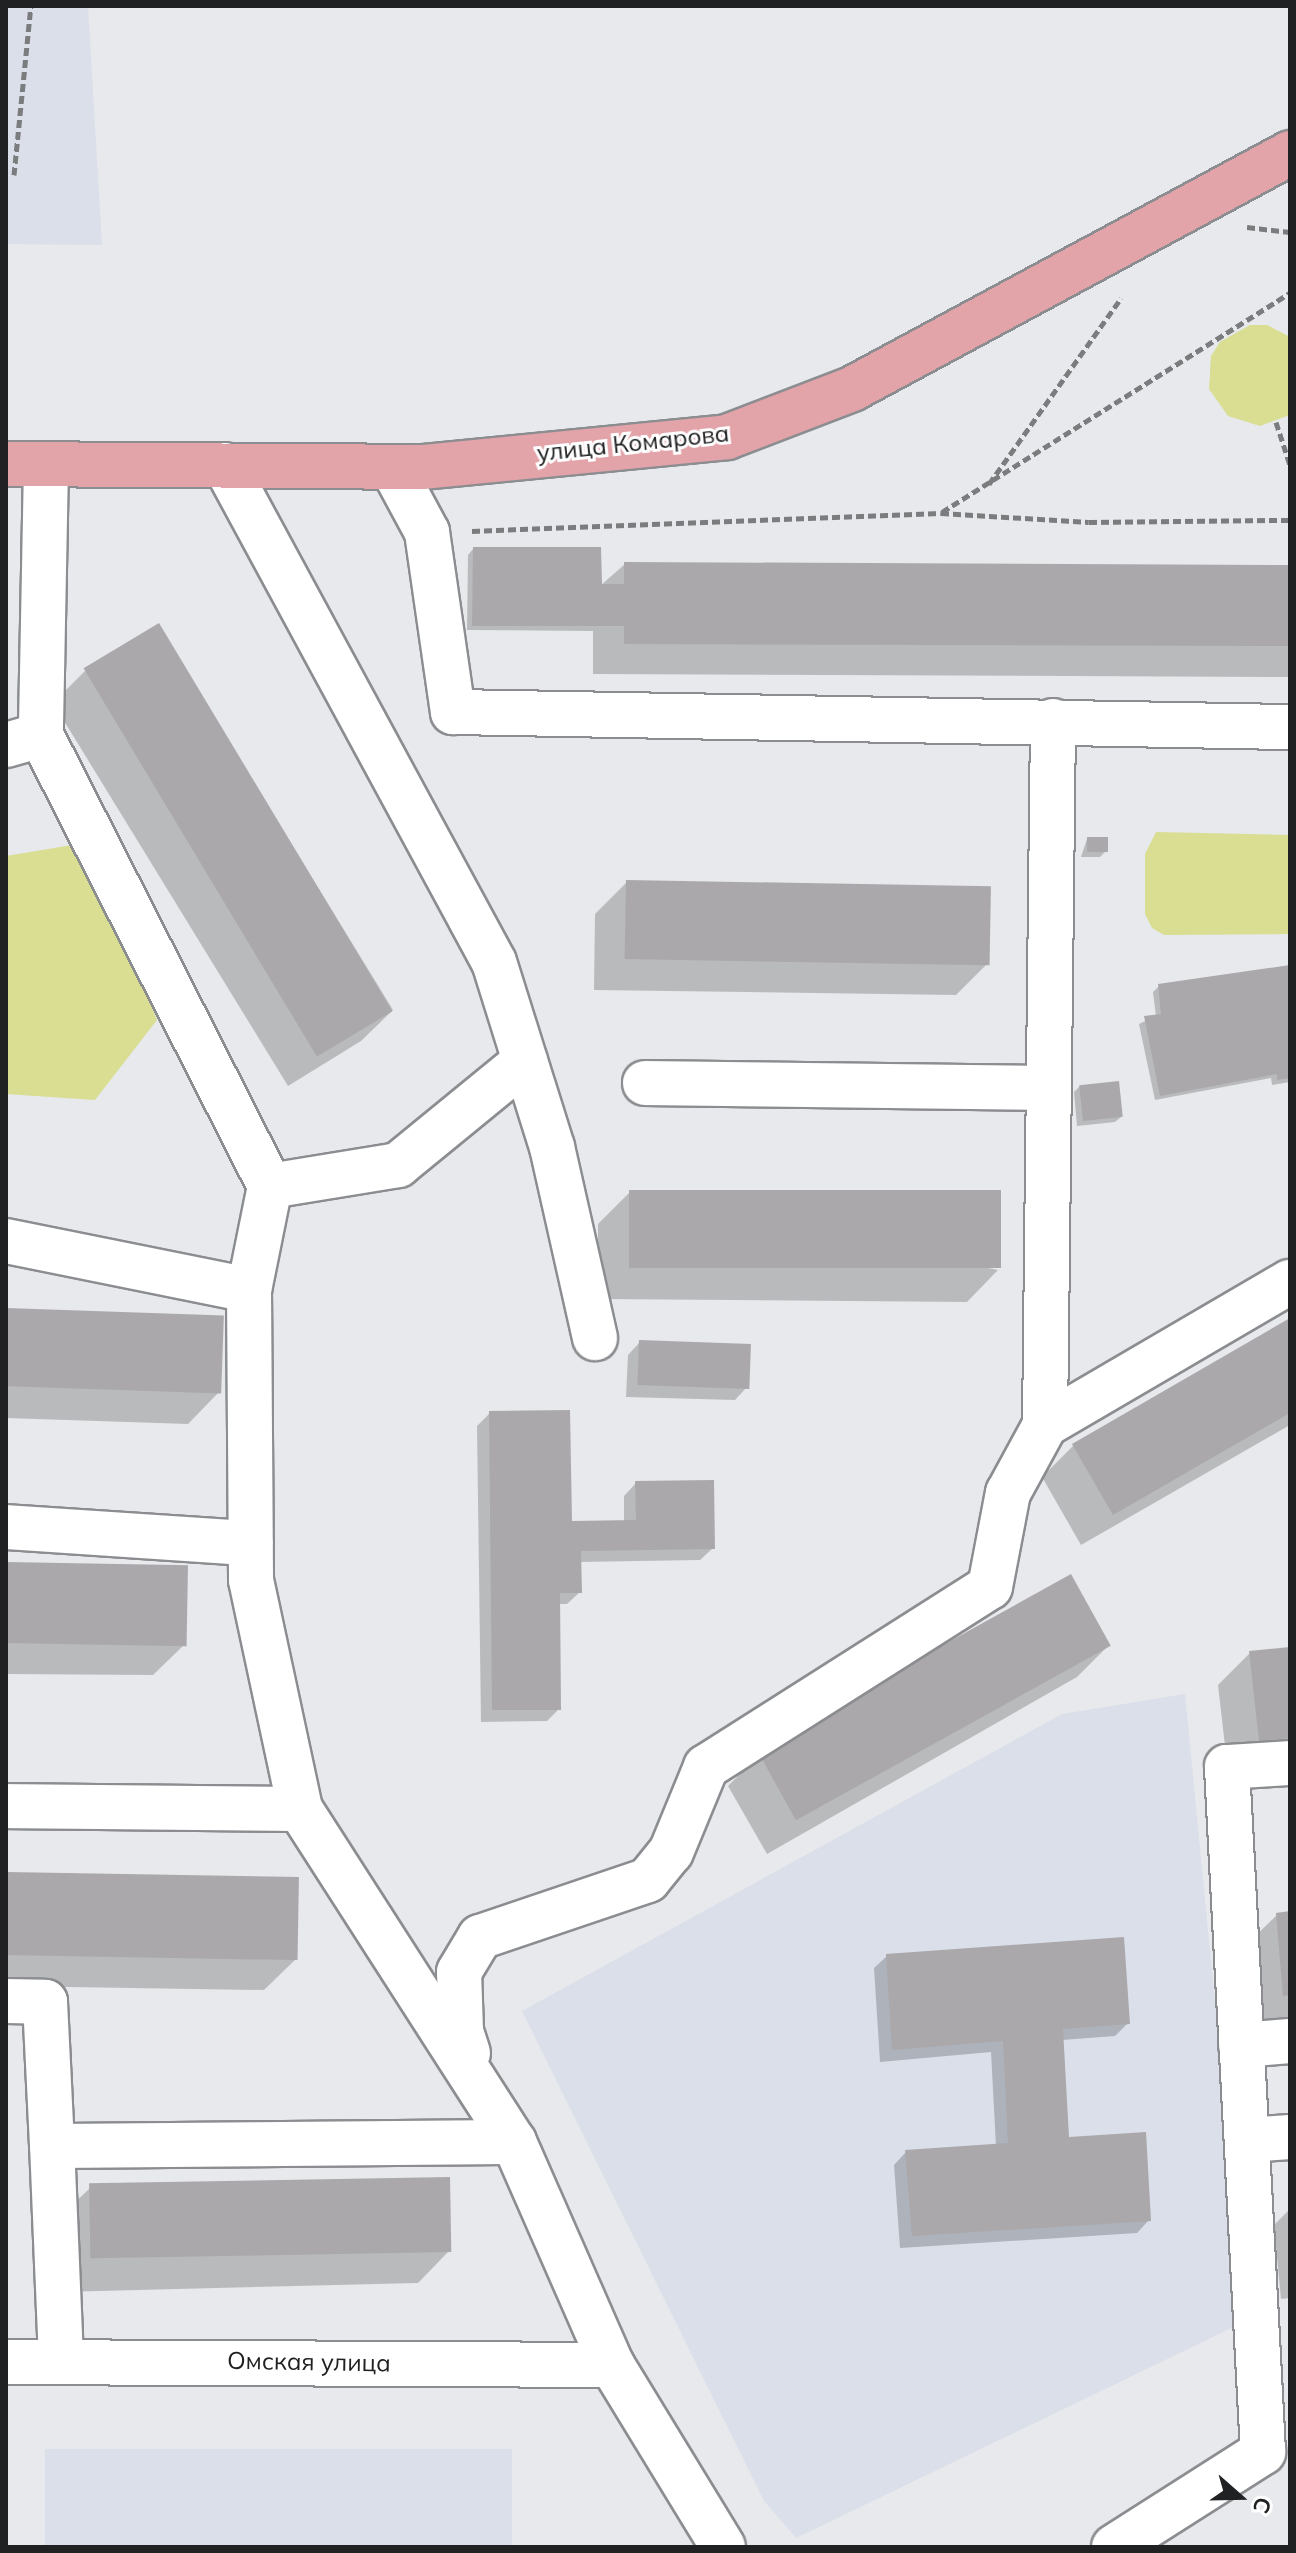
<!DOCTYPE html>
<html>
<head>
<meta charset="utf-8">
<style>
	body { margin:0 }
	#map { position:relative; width:1296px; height:2553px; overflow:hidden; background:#e7e9ec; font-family:Mulish,sans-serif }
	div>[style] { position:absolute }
	.built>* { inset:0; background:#dadfe9; transform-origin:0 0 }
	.green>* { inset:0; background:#d9de93 }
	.shadow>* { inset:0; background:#0003 }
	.building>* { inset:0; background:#aaa8ab; transform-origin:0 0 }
	.path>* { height:5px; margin-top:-2.5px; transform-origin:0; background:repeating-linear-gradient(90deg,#7a7c7e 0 8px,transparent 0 12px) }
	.roads { filter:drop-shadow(2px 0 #8b8d90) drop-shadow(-2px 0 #8b8d90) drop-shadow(0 2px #8b8d90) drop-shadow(0 -2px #8b8d90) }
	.minor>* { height:44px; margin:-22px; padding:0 22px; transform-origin:22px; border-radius:22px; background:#fff }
	.major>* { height:44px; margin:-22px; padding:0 22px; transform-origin:22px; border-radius:22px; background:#e2a3a9 }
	span { translate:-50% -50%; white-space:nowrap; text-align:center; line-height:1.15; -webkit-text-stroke:6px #fff; paint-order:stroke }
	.street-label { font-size:24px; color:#202122 }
	.frame { position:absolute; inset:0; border:8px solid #202122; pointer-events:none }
	.north { position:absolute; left:1200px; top:2457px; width:80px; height:80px; -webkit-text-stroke:6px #fff; paint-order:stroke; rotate:110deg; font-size:22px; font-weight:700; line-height:32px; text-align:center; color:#202122 }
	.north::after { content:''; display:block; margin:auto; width:28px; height:36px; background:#202122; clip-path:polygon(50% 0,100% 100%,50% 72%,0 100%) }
</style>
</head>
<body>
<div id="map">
	<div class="built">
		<i style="clip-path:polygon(6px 6px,88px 6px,102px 245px,6px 244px)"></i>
		<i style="clip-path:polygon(1185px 1694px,1246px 2321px,796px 2538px,764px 2501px,522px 2011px,1062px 1714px)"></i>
		<i style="left:45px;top:2449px;width:467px;height:98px"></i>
	</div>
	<div class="green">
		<i style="clip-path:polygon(1250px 325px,1267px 325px,1290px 337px,1290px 415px,1260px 426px,1228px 416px,1209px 389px,1211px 356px,1220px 342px)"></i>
		<i style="clip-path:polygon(1156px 832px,1290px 835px,1290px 934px,1164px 935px,1152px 928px,1145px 914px,1145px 854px)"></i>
		<i style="clip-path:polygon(84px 843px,157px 1020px,95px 1100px,6px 1094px,6px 856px)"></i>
	</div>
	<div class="shadow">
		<i style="clip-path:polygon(473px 549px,600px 586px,625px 564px,1290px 567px,1290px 677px,593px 674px,593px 631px,467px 630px,468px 555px)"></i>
		<i style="clip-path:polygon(158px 626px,393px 1010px,361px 1041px,288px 1086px,53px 703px,85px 671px)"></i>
		<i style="clip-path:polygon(1087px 839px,1106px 851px,1100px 857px,1081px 857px)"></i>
		<i style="clip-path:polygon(627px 882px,988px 963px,956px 995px,594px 990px,595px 914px)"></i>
		<i style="clip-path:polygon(1290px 967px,1290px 1082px,1272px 1085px,1271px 1078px,1155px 1100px,1139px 1024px,1156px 1016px,1153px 992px,1159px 986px)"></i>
		<i style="clip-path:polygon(1080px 1086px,1121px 1117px,1115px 1122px,1077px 1126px,1074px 1092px)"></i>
		<i style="clip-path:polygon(630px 1192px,998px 1270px,967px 1302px,598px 1299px,598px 1224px)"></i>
		<i style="clip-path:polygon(6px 1310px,219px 1392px,188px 1424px,6px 1418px)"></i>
		<i style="clip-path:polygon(1290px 1320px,1290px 1425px,1081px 1545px,1042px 1477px,1074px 1445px)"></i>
		<i style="clip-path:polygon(640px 1342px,747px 1387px,735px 1400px,626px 1397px,628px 1355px)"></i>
		<i style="clip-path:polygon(490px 1413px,570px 1523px,624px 1522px,624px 1496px,636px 1483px,713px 1548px,700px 1560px,579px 1562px,580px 1592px,567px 1604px,558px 1604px,559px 1709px,547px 1721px,481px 1722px,477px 1426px)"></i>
		<i style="clip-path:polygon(6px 1564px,185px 1644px,153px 1675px,6px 1674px)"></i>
		<i style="clip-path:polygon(1109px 1645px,1077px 1677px,767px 1854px,728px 1786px,760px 1754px)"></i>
		<i style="clip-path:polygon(1290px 1649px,1290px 1765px,1228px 1772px,1218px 1685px,1250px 1653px)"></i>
		<i style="clip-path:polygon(6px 1874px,296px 1959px,264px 1990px,6px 1986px)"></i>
		<i style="clip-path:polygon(1290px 1913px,1290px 2023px,1252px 2027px,1245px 1946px,1277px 1915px)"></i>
		<i style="clip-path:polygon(887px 1956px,1128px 2023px,1115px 2036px,1062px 2040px,1068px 2139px,1149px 2220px,1137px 2233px,900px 2248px,894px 2165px,906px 2152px,996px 2146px,991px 2052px,880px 2062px,874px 1968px)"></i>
		<i style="clip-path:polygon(90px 2188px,449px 2251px,418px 2283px,60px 2292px,58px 2219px)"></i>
		<i style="clip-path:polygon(1290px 2209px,1290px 2298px,1281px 2299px,1274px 2225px)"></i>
	</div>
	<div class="building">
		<i style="clip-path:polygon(473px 547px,601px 547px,602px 584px,624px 584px,624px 562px,1290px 565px,1290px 646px,624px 644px,624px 626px,472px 626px)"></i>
		<i style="left:159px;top:623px;width:453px;height:88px;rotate:59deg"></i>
		<i style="left:1087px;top:837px;width:21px;height:15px"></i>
		<i style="left:626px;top:880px;width:365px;height:79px;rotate:1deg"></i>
		<i style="clip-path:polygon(1290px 965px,1290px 1078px,1277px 1080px,1277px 1074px,1160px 1096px,1144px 1016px,1161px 1014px,1158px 984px)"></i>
		<i style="left:1119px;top:1081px;width:36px;height:40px;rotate:84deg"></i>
		<i style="left:629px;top:1190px;width:372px;height:78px"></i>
		<i style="left:6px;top:1308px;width:218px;height:78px;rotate:2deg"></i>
		<i style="clip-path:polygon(1290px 1318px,1290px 1413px,1113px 1515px,1072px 1444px)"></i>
		<i style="left:639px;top:1340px;width:112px;height:45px;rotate:2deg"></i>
		<i style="clip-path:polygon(570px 1410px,572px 1521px,636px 1520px,635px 1481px,714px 1480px,715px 1549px,581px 1551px,582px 1593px,560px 1593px,561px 1710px,492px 1710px,489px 1411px)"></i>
		<i style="left:6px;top:1562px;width:182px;height:81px;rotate:1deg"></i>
		<i style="left:1071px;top:1574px;width:82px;height:360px;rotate:61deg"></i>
		<i style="clip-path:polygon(1290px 1647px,1290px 1738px,1259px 1741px,1249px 1651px)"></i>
		<i style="left:6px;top:1872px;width:293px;height:83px;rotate:1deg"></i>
		<i style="clip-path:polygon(1290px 1911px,1290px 1995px,1283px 1996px,1276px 1913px)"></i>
		<i style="clip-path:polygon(1124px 1937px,1130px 2024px,1063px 2029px,1069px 2137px,1146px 2132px,1151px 2221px,912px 2236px,905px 2150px,1008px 2143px,1003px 2041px,892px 2050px,886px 1954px)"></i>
		<i style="left:450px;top:2177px;width:75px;height:361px;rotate:89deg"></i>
	</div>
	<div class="path">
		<i style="left:14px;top:175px;width:170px;rotate:-84.3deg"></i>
		<i style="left:1247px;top:227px;width:43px;rotate:6.6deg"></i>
		<i style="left:1276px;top:422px;width:45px;rotate:72deg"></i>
		<i style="left:989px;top:484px;width:228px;rotate:-54.6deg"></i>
		<i style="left:942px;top:512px;width:411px;rotate:-32.2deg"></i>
		<i style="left:472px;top:531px;width:469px;rotate:-2.2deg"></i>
		<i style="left:941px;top:513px;width:148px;rotate:3.5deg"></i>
		<i style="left:1089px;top:522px;width:201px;rotate:-0.6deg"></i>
	</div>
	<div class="roads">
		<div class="minor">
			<i style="left:46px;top:465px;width:270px;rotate:91.1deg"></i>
			<i style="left:41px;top:735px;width:506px;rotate:63.08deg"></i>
			<i style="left:270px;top:1186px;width:106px;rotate:101.4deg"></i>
			<i style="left:249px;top:1290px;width:290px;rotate:89.6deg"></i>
			<i style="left:251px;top:1580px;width:234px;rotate:77.9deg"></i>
			<i style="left:300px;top:1809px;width:396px;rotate:57.3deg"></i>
			<i style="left:514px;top:2142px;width:244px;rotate:66.3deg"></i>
			<i style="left:612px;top:2365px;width:213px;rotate:58.6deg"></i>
			<i style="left:225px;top:465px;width:565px;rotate:61.58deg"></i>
			<i style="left:494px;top:962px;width:194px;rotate:72.6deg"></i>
			<i style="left:552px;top:1147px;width:196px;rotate:77.3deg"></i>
			<i style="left:392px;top:467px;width:74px;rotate:61.7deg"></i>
			<i style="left:427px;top:532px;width:182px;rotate:81.8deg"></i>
			<i style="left:453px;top:712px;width:837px;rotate:1.03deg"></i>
			<i style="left:6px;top:745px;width:36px;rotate:-16deg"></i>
			<i style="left:645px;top:1083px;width:404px;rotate:0.7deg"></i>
			<i style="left:270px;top:1186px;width:130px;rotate:-9.3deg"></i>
			<i style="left:398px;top:1165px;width:164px;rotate:-39.3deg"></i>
			<i style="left:6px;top:1241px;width:248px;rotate:11.4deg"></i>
			<i style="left:1045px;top:1425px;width:704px;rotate:-89.35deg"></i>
			<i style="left:6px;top:1527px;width:245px;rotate:3.8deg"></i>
			<i style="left:6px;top:1806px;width:294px;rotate:0.6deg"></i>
			<i style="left:6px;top:2001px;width:39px;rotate:1deg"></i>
			<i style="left:45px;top:2002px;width:144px;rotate:87.2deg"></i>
			<i style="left:1241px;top:2045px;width:49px;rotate:-4.7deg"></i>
			<i style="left:468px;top:2053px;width:23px;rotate:-108deg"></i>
			<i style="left:461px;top:2031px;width:59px;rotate:-91.9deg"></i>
			<i style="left:459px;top:1972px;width:41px;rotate:-59deg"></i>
			<i style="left:480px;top:1937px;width:177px;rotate:-18.7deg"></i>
			<i style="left:648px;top:1880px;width:36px;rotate:-51deg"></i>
			<i style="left:671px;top:1852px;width:92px;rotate:-67.6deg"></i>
			<i style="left:706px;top:1767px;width:336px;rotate:-32.4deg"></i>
			<i style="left:990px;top:1587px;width:96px;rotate:-79.2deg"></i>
			<i style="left:1008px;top:1493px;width:77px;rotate:-61.4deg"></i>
			<i style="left:1045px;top:1425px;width:284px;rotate:-30.3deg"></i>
			<i style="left:1247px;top:2140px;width:43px;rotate:-4deg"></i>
			<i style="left:61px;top:2359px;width:213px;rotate:-92.4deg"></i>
			<i style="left:52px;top:2146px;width:462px;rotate:-0.5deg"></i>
			<i style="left:6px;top:2362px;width:606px;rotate:0.28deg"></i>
			<i style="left:1114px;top:2547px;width:177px;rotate:-32.5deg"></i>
			<i style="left:1263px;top:2452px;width:686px;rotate:-93.01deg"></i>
			<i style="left:1227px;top:1767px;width:63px;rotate:-3.6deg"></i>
		</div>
		<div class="major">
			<i style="left:6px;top:464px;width:417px;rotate:0.4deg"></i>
			<i style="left:423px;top:467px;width:305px;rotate:-5.6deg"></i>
			<i style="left:727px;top:437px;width:134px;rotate:-21deg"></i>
			<i style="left:852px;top:389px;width:498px;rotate:-28.3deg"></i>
		</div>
	</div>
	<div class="street-label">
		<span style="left:633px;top:443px;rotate:-6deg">улица Комарова</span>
		<span style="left:309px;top:2362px;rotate:1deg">Омская улица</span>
	</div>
	<div class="frame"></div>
	<div class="north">С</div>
</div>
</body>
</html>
